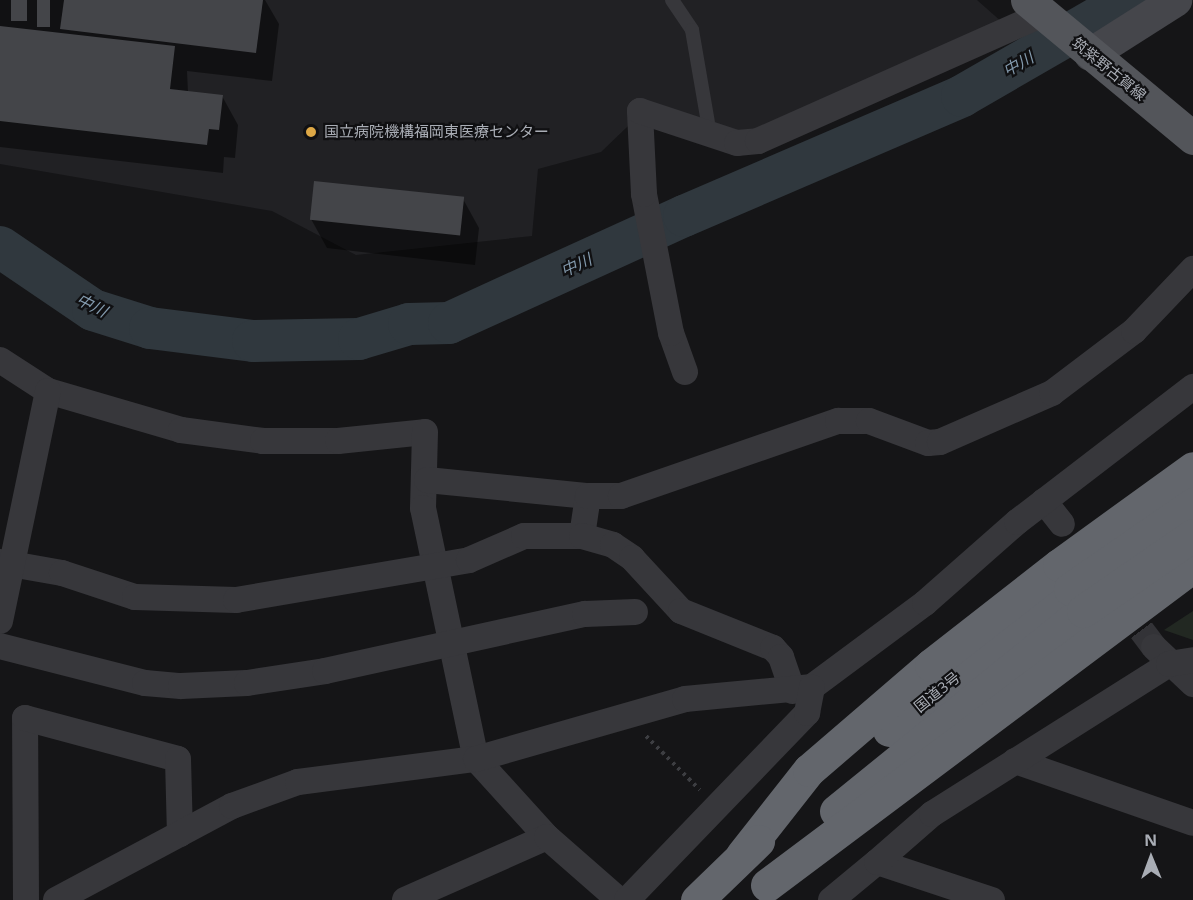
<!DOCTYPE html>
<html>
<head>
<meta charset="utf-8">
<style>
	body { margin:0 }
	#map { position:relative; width:1193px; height:900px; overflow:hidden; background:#151517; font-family:"Open Sans","Noto Sans JP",sans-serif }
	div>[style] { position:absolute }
	.built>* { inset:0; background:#212124 }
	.green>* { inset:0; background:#222822 }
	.shadow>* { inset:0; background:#0007 }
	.river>* { height:42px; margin:-21px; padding:0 21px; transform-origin:21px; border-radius:21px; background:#30383e }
	.building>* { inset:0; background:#444549; transform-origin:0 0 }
	.street-tunnel>* { height:26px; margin-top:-13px; transform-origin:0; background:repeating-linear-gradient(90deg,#333337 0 26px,transparent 0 39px) }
	.path>* { height:4px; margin-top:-2px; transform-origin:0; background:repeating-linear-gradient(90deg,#3d3e42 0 3px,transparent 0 7.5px) }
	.lane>* { height:14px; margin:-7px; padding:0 7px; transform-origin:7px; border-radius:7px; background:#37373b }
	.street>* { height:26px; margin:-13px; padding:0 13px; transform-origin:13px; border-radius:13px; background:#37373b }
	.secondary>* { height:33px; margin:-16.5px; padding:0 16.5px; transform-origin:16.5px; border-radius:16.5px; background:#45464b }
	.primary>* { height:33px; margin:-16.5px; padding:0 16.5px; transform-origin:16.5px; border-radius:16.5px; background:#53555a }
	.highway>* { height:33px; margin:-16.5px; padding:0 16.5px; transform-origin:16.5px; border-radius:16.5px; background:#63666c }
	.highway-bridge>* { height:33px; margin:-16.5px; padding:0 16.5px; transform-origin:16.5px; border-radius:16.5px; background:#63666c }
	.dots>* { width:16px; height:16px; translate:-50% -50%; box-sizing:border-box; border:3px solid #101012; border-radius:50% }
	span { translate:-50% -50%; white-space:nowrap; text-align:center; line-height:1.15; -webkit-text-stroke:4.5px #101012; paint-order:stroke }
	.street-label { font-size:15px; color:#a9adb5 }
	.poi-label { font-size:15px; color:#a9adb5 }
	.left { translate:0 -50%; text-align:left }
	.water-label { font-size:16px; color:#839aad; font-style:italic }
	.north { position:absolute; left:1121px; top:828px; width:60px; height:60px; -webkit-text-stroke:4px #101012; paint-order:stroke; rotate:359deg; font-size:16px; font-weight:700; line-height:24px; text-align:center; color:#a9adb5 }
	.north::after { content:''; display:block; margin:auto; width:21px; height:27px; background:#a9adb5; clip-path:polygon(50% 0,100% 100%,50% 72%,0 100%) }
</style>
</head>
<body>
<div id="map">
	<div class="built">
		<i style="clip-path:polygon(0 0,977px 0,1003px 23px,742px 139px,650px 105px,601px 152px,538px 169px,532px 236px,356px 255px,272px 211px,0 164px)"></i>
	</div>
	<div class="green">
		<i style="clip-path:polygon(1193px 611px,1193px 640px,1164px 630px)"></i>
	</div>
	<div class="shadow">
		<i style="clip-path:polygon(0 0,265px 0,279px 24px,272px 81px,187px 71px,188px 92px,222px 96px,238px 125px,235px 158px,224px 157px,223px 173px,0 147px)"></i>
		<i style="clip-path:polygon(463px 199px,479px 228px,475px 265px,327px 248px,311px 219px)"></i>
	</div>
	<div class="river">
		<i style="left:0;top:247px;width:112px;rotate:34.1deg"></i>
		<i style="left:93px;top:310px;width:60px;rotate:17.5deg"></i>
		<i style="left:150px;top:328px;width:104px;rotate:7.2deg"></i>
		<i style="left:253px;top:341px;width:106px;rotate:-1.1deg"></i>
		<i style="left:359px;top:339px;width:52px;rotate:-16.7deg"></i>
		<i style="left:409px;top:324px;width:40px;rotate:-1.4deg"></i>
		<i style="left:449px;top:323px;width:258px;rotate:-24.5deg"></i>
		<i style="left:684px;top:216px;width:303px;rotate:-23.3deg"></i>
		<i style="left:962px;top:96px;width:192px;rotate:-30deg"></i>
	</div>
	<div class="building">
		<i style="left:11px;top:0;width:16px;height:21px"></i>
		<i style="left:37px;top:0;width:13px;height:27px"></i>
		<i style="clip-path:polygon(64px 0,263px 0,256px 53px,60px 29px)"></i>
		<i style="clip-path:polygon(0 26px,175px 46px,170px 89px,223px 95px,219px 130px,209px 129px,207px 145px,0 121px)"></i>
		<i style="left:314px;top:181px;width:151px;height:39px;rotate:6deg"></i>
	</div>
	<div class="street-tunnel">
		<i style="left:1118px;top:599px;width:60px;rotate:53.1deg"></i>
	</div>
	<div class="path">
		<i style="left:646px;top:736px;width:76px;rotate:45deg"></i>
	</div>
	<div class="lane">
		<i style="left:672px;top:0;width:36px;rotate:56deg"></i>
		<i style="left:692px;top:30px;width:106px;rotate:80.2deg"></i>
	</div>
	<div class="street">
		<i style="left:0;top:360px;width:57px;rotate:32.9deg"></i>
		<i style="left:48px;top:391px;width:139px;rotate:16.3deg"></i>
		<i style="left:181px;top:430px;width:83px;rotate:7.6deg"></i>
		<i style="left:263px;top:441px;width:75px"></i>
		<i style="left:338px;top:441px;width:87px;rotate:-5.9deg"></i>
		<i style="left:425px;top:432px;width:76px;rotate:91.5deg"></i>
		<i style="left:423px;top:508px;width:257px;rotate:78.1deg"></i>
		<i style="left:476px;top:759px;width:105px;rotate:47.7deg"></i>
		<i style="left:685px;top:372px;width:41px;rotate:-109.7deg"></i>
		<i style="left:671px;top:333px;width:142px;rotate:-101deg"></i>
		<i style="left:644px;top:194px;width:83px;rotate:-92.8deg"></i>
		<i style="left:640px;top:111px;width:102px;rotate:18.3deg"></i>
		<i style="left:737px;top:143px;width:21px;rotate:-5deg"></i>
		<i style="left:758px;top:141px;width:312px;rotate:-24deg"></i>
		<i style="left:427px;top:480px;width:162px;rotate:5.7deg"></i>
		<i style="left:1044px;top:501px;width:29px;rotate:52deg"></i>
		<i style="left:582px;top:536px;width:40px;rotate:-81.5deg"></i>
		<i style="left:588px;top:496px;width:33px"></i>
		<i style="left:621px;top:496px;width:230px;rotate:-19.1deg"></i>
		<i style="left:838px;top:421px;width:31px"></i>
		<i style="left:869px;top:421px;width:63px;rotate:20.4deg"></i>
		<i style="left:928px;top:443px;width:12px;rotate:-5deg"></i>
		<i style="left:940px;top:442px;width:122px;rotate:-23.6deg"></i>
		<i style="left:1052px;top:393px;width:103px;rotate:-37.1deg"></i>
		<i style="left:1134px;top:331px;width:86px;rotate:-46.4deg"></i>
		<i style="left:0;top:562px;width:63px;rotate:10.1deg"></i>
		<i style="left:62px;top:573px;width:77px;rotate:18.2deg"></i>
		<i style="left:135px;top:597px;width:101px;rotate:1.7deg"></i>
		<i style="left:236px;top:600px;width:236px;rotate:-9.7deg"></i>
		<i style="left:469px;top:560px;width:60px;rotate:-23.6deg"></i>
		<i style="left:524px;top:536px;width:58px"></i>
		<i style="left:582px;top:536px;width:32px;rotate:16deg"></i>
		<i style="left:613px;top:545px;width:23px;rotate:34deg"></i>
		<i style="left:632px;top:558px;width:72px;rotate:47.2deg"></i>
		<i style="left:681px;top:611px;width:99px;rotate:21.9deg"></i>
		<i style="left:773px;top:648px;width:12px;rotate:48deg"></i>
		<i style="left:781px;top:657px;width:36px;rotate:71deg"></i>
		<i style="left:0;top:621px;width:235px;rotate:-78.2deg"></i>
		<i style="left:0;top:646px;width:150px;rotate:14.3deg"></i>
		<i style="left:145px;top:683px;width:36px;rotate:5deg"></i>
		<i style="left:181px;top:686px;width:66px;rotate:-2.6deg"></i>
		<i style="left:247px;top:683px;width:79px;rotate:-8.7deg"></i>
		<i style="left:325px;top:671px;width:266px;rotate:-12.4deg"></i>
		<i style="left:585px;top:614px;width:50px;rotate:-2.3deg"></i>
		<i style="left:1154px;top:647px;width:54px;rotate:43.5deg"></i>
		<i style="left:1015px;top:761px;width:188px;rotate:19.2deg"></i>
		<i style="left:26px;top:900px;width:182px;rotate:-90.3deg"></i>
		<i style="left:25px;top:718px;width:158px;rotate:15deg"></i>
		<i style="left:178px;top:759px;width:75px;rotate:88.5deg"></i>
		<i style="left:56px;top:900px;width:200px;rotate:-28.1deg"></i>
		<i style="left:232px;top:806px;width:70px;rotate:-20deg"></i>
		<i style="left:298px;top:782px;width:179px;rotate:-7.4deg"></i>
		<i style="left:476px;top:759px;width:217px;rotate:-16deg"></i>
		<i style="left:685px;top:699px;width:128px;rotate:-5.4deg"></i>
		<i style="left:812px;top:687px;width:141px;rotate:-36.6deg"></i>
		<i style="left:925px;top:603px;width:123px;rotate:-41.4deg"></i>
		<i style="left:1017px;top:522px;width:222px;rotate:-37.5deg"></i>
		<i style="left:405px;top:900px;width:155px;rotate:-23.9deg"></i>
		<i style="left:547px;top:837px;width:96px;rotate:41.2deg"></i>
		<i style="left:627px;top:900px;width:260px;rotate:-46.1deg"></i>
		<i style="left:807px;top:713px;width:26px;rotate:-79deg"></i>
		<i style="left:831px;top:900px;width:60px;rotate:-39.6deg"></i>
		<i style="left:992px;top:900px;width:121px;rotate:-161.7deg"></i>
		<i style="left:877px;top:862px;width:73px;rotate:-41.1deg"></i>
		<i style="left:932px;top:814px;width:280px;rotate:-32.3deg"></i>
		<i style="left:1169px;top:664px;width:24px;rotate:-9deg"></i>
	</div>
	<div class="secondary">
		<i style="left:1090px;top:54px;width:101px;rotate:-32.4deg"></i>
	</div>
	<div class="primary">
		<i style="left:1027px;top:0;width:216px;rotate:39.7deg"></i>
	</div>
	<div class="highway">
		<i style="left:889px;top:730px;width:229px;rotate:-37.9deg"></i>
		<i style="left:836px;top:811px;width:318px;rotate:-39deg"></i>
		<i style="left:742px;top:855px;width:108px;rotate:-51.8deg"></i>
		<i style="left:809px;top:770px;width:161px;rotate:-40.7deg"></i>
		<i style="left:931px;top:665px;width:162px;rotate:-38deg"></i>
		<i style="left:1059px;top:565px;width:165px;rotate:-35.9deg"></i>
		<i style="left:767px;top:885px;width:532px;rotate:-36.83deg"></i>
		<i style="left:697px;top:900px;width:85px;rotate:-44deg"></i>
	</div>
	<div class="highway-bridge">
		<i style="left:1070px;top:589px;width:150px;rotate:-34.6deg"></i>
		<i style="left:1083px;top:611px;width:134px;rotate:-34.6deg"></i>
	</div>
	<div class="dots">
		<i style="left:311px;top:132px;background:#dea846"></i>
	</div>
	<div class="street-label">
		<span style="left:1109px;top:69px;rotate:39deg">筑紫野古賀線</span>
		<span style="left:937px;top:692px;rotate:-39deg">国道3号</span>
	</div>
	<div class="poi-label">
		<span class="left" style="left:324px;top:132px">国立病院機構福岡東医療センター</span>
	</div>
	<div class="water-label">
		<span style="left:1018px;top:64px;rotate:-30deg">中川</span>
		<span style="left:576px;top:265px;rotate:-25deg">中川</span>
		<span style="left:92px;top:305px;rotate:27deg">中川</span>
	</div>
	<div class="north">N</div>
</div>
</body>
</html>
